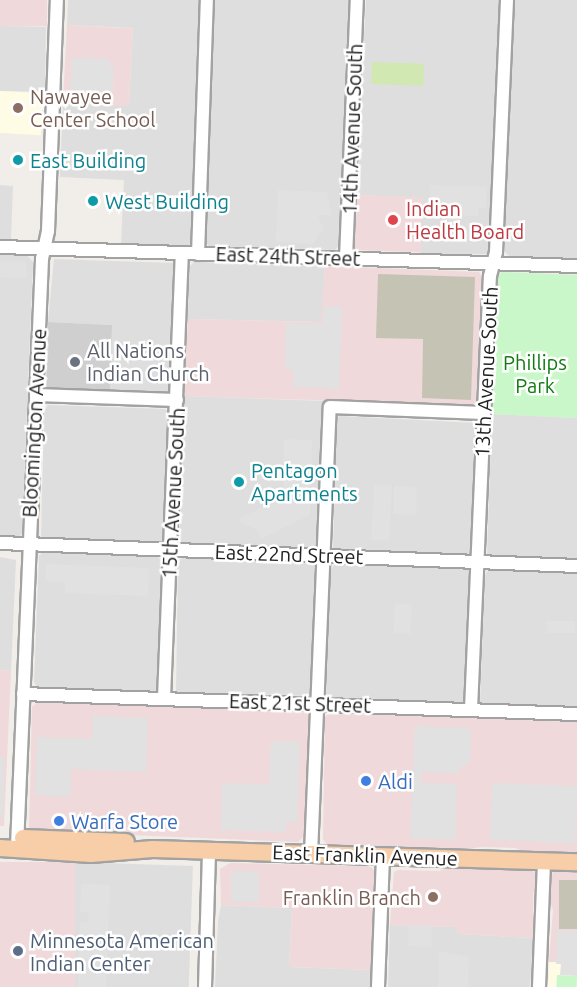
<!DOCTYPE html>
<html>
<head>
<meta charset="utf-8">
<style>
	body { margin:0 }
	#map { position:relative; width:577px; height:987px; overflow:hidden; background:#f1ede9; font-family:Ubuntu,sans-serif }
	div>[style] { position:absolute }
	.residential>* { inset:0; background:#dfdede; transform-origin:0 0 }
	.commercial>* { inset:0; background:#f0d9da; transform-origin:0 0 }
	.education>* { inset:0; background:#fefce5; transform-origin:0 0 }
	.religious>* { inset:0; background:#cfcfcf }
	.construction>* { inset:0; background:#c5c4b4; transform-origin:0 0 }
	.grass>* { inset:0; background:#d1e8b2; transform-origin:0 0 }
	.park>* { inset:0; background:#c9f7c9; transform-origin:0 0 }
	.parking>* { inset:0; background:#e1e1e1; transform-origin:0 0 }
	.roads { filter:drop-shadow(2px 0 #a2a2a2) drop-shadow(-2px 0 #a2a2a2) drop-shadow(0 2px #a2a2a2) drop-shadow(0 -2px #a2a2a2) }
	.minor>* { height:12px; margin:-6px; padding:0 6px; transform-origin:6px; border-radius:6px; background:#fff }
	.major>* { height:16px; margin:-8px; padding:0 8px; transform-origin:8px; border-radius:8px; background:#f7cea7 }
	.dots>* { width:16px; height:16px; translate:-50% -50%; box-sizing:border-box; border:3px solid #fff; border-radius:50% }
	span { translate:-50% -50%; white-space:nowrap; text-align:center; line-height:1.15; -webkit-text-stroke:5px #fff; paint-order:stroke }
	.education-label { font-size:20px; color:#785e54 }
	.left { translate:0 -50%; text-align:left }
	.right { translate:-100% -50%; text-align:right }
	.street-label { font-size:20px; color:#212121 }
	.culture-label { font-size:20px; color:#0d838f }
	.health-label { font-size:20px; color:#be3a42 }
	.worship-label { font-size:20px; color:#5b616d }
	.park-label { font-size:20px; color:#127c12 }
	.shop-label { font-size:20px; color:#366cbe }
	.service-label { font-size:20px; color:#4e5e75 }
</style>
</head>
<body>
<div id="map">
	<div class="residential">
		<i style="clip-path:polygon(68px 0,202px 0,192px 241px,186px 248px,121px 244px,124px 180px,60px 177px,63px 103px,129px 105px,133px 28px,67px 25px)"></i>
		<i style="clip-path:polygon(215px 0,350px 0,340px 244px,335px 250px,209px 246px,205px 242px)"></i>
		<i style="clip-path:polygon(366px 0,501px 0,491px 250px,488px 254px,420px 255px,422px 198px,356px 195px)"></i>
		<i style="clip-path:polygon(514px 0,577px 0,577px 259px,510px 257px,504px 251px)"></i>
		<i style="left:0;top:26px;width:46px;height:65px;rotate:1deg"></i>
		<i style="clip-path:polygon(0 185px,13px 186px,11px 239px,0 239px)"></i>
		<i style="clip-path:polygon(0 255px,27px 255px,33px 262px,22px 533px,19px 538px,0 539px)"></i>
		<i style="clip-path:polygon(54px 259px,173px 263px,176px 267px,171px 391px,168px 393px,110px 393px,112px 325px,48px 322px)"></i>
		<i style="clip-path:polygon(194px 262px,325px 266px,322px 322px,188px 319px,189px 267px)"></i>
		<i style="clip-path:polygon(184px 396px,324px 401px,317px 547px,313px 550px,183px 545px,179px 543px)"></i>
		<i style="clip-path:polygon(48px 405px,165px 409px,169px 412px,171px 417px,162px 544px,41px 540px,44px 411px)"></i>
		<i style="clip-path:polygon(492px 414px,577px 418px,577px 560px,491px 557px,487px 555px)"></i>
		<i style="clip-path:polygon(340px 416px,476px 423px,470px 556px,333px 551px,337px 418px)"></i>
		<i style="clip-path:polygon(43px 552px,158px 557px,163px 562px,159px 687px,155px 694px,37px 687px,34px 682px,39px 556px)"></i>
		<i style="clip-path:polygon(0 557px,16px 560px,11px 671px,0 670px)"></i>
		<i style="clip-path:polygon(182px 558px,312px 563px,316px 565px,318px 569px,311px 696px,176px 692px,178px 563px)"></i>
		<i style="clip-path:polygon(336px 563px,469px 569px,471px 573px,467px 697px,464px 702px,460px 704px,326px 698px,331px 569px)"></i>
		<i style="clip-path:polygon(489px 569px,577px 572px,577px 710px,480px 704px,485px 575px)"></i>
		<i style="left:75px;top:862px;width:118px;height:125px;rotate:2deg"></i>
		<i style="clip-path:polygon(221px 905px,292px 908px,289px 967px,371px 970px,370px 987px,215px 987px,218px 921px)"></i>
		<i style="clip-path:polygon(390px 925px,456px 927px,459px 934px,533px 938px,530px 987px,388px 987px)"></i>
	</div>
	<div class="commercial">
		<i style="left:0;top:0;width:47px;height:26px"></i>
		<i style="left:67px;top:25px;width:66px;height:78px;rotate:3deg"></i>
		<i style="left:356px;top:195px;width:67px;height:55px;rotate:2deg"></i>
		<i style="clip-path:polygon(325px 266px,479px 272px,484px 280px,479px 400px,477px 405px,184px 396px,188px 319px,321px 322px)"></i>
		<i style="clip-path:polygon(0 670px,11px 671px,4px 826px,0 826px)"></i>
		<i style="clip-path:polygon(39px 701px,306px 712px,311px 717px,304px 836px,298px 842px,29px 831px,32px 707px)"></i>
		<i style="clip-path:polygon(330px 713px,577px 722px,577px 854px,527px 853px,515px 848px,480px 847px,460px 851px,327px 845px,323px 839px,325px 717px)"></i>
		<i style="left:0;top:862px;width:75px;height:125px"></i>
		<i style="clip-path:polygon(230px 863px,367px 866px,372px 868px,375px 872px,371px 970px,289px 967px,292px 908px,221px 905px,220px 869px)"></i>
		<i style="clip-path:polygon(450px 867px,530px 870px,536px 873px,538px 887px,533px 893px,533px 938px,459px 934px,455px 927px,390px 925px,394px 872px,398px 870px,439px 871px)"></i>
		<i style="clip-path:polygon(553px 871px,577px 872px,577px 963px,549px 962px,553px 910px,548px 895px)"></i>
	</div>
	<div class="education">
		<i style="left:0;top:91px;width:43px;height:42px;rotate:3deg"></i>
		<i style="left:549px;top:962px;width:28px;height:25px;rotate:2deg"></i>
	</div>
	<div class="religious">
		<i style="clip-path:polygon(48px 322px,112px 325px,110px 393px,50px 390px,46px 387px)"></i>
	</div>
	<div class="construction">
		<i style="clip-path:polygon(378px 274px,475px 277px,471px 400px,422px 398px,423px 339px,376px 338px)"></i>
		<i style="left:559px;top:880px;width:18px;height:49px"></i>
	</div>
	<div class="grass">
		<i style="left:372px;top:62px;width:52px;height:22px;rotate:2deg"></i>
	</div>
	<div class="park">
		<i style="clip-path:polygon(502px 272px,577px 275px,577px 418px,492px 414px,497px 277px)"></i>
		<i style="left:557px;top:975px;width:20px;height:12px;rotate:3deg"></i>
	</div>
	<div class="parking">
		<i style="clip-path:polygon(72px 58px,110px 59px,110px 67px,114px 67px,112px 103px,70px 101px)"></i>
		<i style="clip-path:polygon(430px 185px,487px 187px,486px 208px,479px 208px,478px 216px,429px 215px)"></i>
		<i style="clip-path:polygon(278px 190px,327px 192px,332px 215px,318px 215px,324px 231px,319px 233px,313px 244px,276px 242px)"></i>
		<i style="left:0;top:261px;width:27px;height:16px;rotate:2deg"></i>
		<i style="clip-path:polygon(324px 306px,342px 307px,339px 389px,292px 387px,293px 370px,285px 369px,286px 323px,323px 324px)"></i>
		<i style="clip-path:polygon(284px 439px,312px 440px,310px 515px,261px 539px,257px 530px,241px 523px,239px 518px,283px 498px)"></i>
		<i style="left:374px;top:485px;width:18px;height:55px;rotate:3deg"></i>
		<i style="left:394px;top:486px;width:23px;height:28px;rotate:2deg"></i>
		<i style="clip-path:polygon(46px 564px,149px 568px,148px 596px,65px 593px,65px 582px,46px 581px)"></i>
		<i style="left:395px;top:603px;width:17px;height:30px;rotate:3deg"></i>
		<i style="left:547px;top:621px;width:28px;height:12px"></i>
		<i style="clip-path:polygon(93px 716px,148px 718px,146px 772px,71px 769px,70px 797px,35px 795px,37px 737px,92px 739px)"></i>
		<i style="clip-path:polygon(415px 726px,471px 728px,470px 763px,462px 766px,458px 773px,421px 772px,421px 783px,457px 784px,455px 840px,410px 838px)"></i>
		<i style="clip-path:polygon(271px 741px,300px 742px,297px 823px,286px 822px,286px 832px,221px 830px,222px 783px,269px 784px)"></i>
		<i style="clip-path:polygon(0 757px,4px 757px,3px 817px,0 817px)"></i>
		<i style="left:492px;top:783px;width:85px;height:57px;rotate:2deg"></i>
		<i style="left:231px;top:871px;width:28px;height:31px"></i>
		<i style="clip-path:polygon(81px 884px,110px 885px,106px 987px,78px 987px,80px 922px,88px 922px,89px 913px,80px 912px)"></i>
		<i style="left:409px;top:925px;width:23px;height:21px;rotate:2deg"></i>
		<i style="clip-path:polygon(557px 930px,577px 931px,577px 976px,560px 975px,561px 964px,556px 964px)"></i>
		<i style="clip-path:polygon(439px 951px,469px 957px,468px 987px,438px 987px)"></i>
	</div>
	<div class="roads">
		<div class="minor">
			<i style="left:0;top:247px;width:577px;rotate:1.89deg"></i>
			<i style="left:198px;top:254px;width:254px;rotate:-88deg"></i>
			<i style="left:346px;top:258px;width:258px;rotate:-87.6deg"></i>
			<i style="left:36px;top:395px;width:141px;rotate:2deg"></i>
			<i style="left:0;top:543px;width:577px;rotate:2.28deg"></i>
			<i style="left:23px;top:694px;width:554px;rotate:2.07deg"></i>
			<i style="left:164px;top:698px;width:445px;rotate:-87.7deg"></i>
			<i style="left:471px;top:709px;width:433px;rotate:-87.5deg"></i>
			<i style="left:490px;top:276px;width:25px;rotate:-76deg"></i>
			<i style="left:496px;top:252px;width:252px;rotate:-87.5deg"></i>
			<i style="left:17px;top:846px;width:588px;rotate:-87.56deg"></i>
			<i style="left:42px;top:259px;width:29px;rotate:-78deg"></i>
			<i style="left:48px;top:231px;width:231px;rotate:-87.8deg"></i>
			<i style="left:311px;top:854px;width:447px;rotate:-87.6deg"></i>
			<i style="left:330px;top:407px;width:154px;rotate:2.2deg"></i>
			<i style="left:205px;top:987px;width:136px;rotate:-88.3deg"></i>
			<i style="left:378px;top:987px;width:131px;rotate:-87.8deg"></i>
			<i style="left:539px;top:987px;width:126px;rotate:-87.7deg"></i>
		</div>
		<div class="major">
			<i style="left:23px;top:838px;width:103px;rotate:2.2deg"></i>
			<i style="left:0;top:848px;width:91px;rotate:3.8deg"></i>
			<i style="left:91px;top:854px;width:62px;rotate:-4.6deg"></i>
			<i style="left:153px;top:849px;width:424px;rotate:1.8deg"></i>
		</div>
	</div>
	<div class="dots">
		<i style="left:18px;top:108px;background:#8d6e63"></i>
		<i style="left:18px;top:160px;background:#0f9aa8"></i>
		<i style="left:93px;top:201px;background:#0f9aa8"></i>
		<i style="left:393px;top:220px;background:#e0444e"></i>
		<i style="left:75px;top:362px;background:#6b7280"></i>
		<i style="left:239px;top:482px;background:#0f9aa8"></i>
		<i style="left:366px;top:781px;background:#3f7fe0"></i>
		<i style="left:59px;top:821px;background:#3f7fe0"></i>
		<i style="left:433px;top:897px;background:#8d6e63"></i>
		<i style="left:18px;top:951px;background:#5c6f8a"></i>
	</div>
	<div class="education-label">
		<span class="left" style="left:30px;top:108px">Nawayee<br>Center School</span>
		<span class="right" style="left:421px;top:897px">Franklin Branch</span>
	</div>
	<div class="street-label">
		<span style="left:352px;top:129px;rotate:-88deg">14th Avenue South</span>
		<span style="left:288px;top:256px;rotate:2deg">East 24th Street</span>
		<span style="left:486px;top:372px;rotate:-87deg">13th Avenue South</span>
		<span style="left:34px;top:423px;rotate:-87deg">Bloomington Avenue</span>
		<span style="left:173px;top:493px;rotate:-87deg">15th Avenue South</span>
		<span style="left:289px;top:554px;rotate:2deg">East 22nd Street</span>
		<span style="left:300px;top:703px;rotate:2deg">East 21st Street</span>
		<span style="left:365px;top:855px;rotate:2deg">East Franklin Avenue</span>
	</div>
	<div class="culture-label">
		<span class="left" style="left:30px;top:160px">East Building</span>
		<span class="left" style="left:105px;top:201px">West Building</span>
		<span class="left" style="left:251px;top:482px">Pentagon<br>Apartments</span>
	</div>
	<div class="health-label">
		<span class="left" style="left:406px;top:220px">Indian<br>Health Board</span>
	</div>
	<div class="worship-label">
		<span class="left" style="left:87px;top:362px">All Nations<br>Indian Church</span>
	</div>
	<div class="park-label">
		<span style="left:535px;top:374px">Phillips<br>Park</span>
	</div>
	<div class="shop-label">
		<span class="left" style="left:378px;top:781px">Aldi</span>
		<span class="left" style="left:71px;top:821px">Warfa Store</span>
	</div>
	<div class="service-label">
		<span class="left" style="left:30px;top:952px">Minnesota American<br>Indian Center</span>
	</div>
</div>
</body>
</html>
